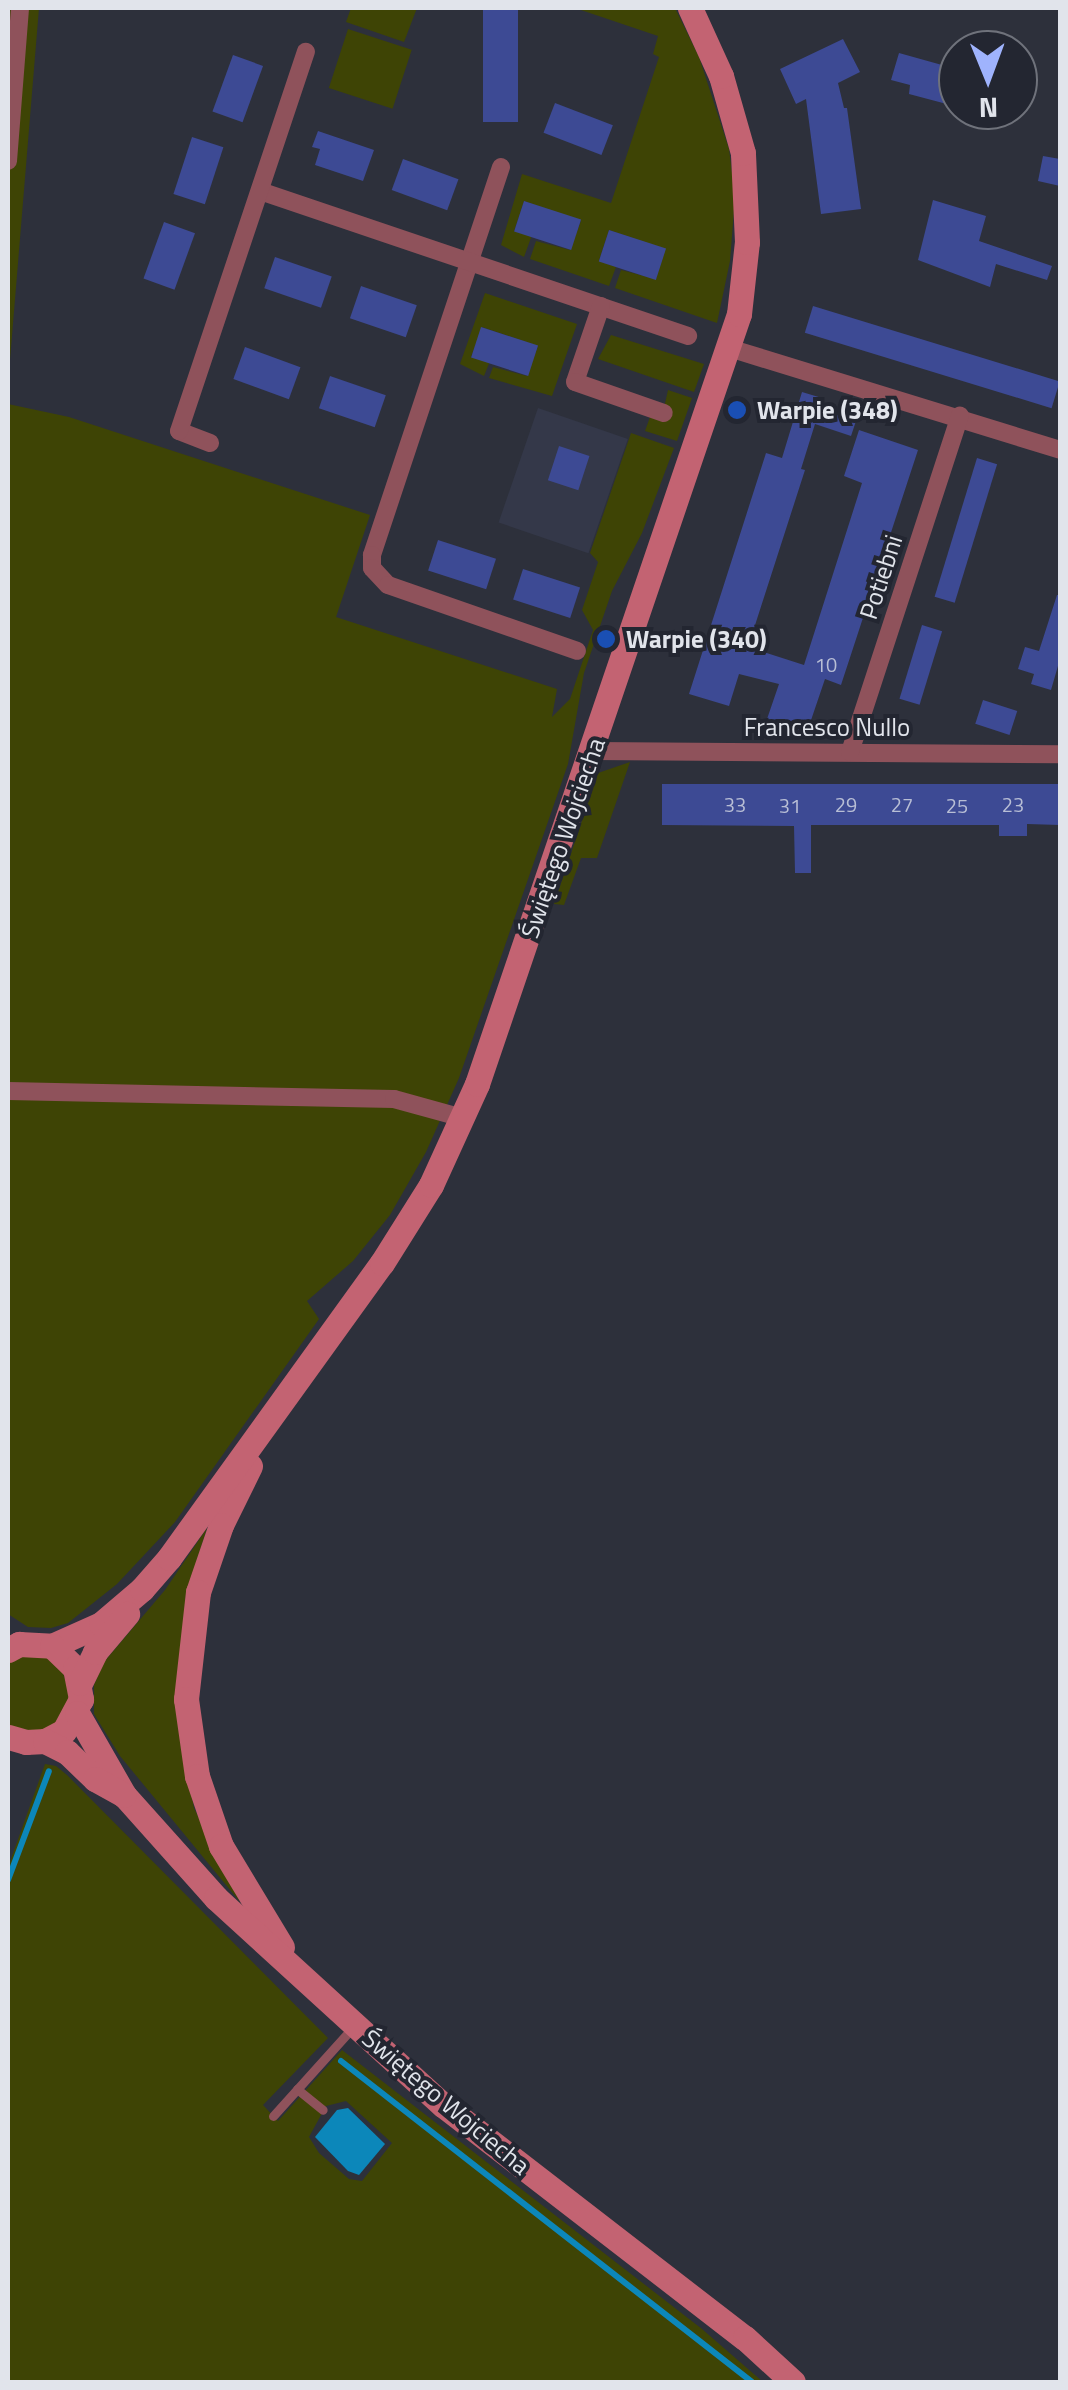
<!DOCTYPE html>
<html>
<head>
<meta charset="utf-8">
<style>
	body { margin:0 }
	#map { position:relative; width:1068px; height:2390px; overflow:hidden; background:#2d303b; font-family:"Titillium Web",sans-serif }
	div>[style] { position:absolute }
	.built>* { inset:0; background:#343849; transform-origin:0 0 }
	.green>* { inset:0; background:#3e4405; transform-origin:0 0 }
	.water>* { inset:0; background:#0c87ba }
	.stream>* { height:6px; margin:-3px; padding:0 3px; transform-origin:3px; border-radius:3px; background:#0c87ba }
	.building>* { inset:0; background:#3d4a94; transform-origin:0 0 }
	.lane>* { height:9px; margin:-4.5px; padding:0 4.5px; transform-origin:4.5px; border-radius:4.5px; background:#8f525b }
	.street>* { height:18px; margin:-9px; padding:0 9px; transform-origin:9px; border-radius:9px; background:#8f525b }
	.secondary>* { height:25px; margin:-12.5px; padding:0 12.5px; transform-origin:12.5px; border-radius:12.5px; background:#c36372 }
	.dots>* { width:28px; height:28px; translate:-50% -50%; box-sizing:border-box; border:5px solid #232631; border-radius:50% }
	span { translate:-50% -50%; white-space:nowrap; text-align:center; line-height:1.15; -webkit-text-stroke:8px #232631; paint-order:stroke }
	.number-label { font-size:20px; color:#b8bed5 }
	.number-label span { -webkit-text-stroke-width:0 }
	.poi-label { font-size:25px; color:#e1e4eb; font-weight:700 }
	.left { translate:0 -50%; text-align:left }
	.street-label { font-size:25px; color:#e1e4eb }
	.frame { position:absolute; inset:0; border:10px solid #e1e4eb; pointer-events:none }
	.north { position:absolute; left:938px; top:30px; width:100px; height:100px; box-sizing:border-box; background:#232631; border:2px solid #6f727b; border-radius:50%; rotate:179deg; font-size:28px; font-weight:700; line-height:40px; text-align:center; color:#e1e4eb }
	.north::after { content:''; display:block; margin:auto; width:35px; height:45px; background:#9fb3fd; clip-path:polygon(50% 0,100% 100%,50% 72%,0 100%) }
</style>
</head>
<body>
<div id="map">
	<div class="built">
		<i style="left:538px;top:408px;width:95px;height:121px;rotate:19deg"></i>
	</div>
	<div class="green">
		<i style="clip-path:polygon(8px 8px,39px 8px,8px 384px)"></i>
		<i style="clip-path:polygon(351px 8px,417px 8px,404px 42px,346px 22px)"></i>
		<i style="clip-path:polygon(575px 8px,675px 8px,699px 57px,729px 149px,735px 197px,730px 261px,717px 323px,615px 288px,621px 270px,656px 279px,665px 249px,609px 230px,599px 260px,616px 267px,609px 286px,530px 259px,536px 241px,570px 250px,581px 221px,524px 201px,514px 231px,532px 235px,524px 257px,501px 245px,522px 174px,611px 203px,659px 57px,653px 54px,658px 36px)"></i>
		<i style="left:348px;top:29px;width:67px;height:62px;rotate:18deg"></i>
		<i style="clip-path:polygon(485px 293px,577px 324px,552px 396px,489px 378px,493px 367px,527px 376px,538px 346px,482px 327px,471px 357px,490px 361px,484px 376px,460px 364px)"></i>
		<i style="clip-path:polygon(611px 335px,704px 364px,694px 392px,598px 359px)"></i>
		<i style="clip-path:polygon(668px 390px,692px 398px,677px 441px,645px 431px,650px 417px,661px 421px)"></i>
		<i style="clip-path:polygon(8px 404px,69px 417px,370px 515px,336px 617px,557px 689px,552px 717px,570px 699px,593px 630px,582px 610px,598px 562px,590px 553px,631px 433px,674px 448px,642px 533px,612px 591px,584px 673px,568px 764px,459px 1078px,426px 1152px,390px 1215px,353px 1261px,307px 1301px,319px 1319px,175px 1522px,117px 1584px,68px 1623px,51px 1628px,28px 1627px,8px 1614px)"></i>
		<i style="clip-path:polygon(630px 762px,597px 858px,581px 858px,564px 905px,554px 904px,598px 773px)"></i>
		<i style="clip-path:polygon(207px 1528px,186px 1594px,175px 1705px,194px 1808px,240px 1902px,120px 1756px,94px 1714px,94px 1685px,104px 1662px,165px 1590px)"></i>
		<i style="clip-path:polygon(8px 1653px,57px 1654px,74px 1707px,45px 1734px,8px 1729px)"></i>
		<i style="clip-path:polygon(evenodd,45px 1764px,56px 1766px,67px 1775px,328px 2038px,263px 2105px,278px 2121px,342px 2050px,702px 2329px,763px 2382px,8px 2382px,8px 1867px,45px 1764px,346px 2101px,392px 2143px,362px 2181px,349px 2179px,319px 2153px,309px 2137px,326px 2106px,346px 2101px)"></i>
	</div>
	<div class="water">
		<i style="clip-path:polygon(348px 2108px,385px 2144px,359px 2175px,348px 2171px,315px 2137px,337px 2110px)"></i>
	</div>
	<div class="stream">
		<i style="left:8px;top:1880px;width:116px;rotate:-69.4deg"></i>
		<i style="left:341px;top:2061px;width:521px;rotate:37.99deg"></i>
	</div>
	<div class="building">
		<i style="left:483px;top:8px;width:35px;height:114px"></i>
		<i style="clip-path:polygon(843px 39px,860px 72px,838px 83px,844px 108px,847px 108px,861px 209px,821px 214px,806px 99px,796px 104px,780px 69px)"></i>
		<i style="clip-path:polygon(899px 53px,942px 65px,940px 75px,958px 80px,958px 107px,909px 94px,910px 85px,891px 80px)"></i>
		<i style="left:233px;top:55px;width:32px;height:60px;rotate:20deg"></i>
		<i style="left:555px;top:103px;width:62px;height:32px;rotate:21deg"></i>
		<i style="clip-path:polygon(318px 131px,374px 150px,363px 181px,315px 165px,320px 149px,312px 147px)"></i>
		<i style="left:192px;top:137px;width:33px;height:60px;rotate:18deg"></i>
		<i style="clip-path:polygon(1043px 156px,1060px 159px,1060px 186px,1038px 181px)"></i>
		<i style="left:403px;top:159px;width:59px;height:33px;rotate:20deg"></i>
		<i style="clip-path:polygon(933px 200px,986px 216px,979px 241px,1052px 266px,1047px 280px,996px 264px,990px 287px,918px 260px)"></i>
		<i style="left:524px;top:201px;width:60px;height:32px;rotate:18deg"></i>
		<i style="left:164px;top:222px;width:33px;height:60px;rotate:20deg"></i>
		<i style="left:609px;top:230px;width:60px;height:33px;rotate:18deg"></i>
		<i style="left:275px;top:257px;width:60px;height:33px;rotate:19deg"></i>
		<i style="left:361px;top:286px;width:59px;height:34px;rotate:19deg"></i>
		<i style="left:813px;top:306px;width:258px;height:28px;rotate:17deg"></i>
		<i style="left:481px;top:327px;width:60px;height:32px;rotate:18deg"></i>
		<i style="left:245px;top:347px;width:59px;height:34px;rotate:20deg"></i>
		<i style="left:330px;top:376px;width:59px;height:34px;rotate:19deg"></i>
		<i style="clip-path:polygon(802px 392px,822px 398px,819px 409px,856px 421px,851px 436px,815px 424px,801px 469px,805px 470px,748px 647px,804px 665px,862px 483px,844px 476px,859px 430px,918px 450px,841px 685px,825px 679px,807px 732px,767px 719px,779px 684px,739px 674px,729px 706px,689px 694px,766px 453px,782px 458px)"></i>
		<i style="left:559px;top:446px;width:32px;height:36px;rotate:18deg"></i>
		<i style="left:977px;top:458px;width:21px;height:145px;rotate:17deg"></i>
		<i style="left:438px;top:540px;width:61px;height:32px;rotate:18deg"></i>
		<i style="left:523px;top:569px;width:60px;height:32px;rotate:18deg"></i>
		<i style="clip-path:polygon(1057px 595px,1060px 595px,1060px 659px,1051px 690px,1031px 684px,1034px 674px,1018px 669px,1025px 647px,1039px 651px)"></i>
		<i style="left:922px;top:625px;width:21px;height:77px;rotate:17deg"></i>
		<i style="left:983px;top:700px;width:36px;height:25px;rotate:18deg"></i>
		<i style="clip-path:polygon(662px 784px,1060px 784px,1060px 825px,1027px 824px,1027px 836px,999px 836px,999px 825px,811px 825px,811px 873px,795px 873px,794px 826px,662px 825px)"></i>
	</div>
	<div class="lane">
		<i style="left:297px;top:2089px;width:33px;rotate:39deg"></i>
		<i style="left:273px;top:2116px;width:122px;rotate:-48deg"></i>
	</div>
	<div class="street">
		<i style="left:8px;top:161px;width:153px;rotate:-85.5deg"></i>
		<i style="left:501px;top:167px;width:409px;rotate:108.4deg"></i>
		<i style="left:372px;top:555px;width:13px;rotate:90deg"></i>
		<i style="left:372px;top:568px;width:23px;rotate:47deg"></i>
		<i style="left:388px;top:585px;width:200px;rotate:19.2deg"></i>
		<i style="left:260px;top:191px;width:452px;rotate:18.7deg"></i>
		<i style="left:601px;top:306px;width:80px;rotate:108.9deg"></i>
		<i style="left:575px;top:382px;width:94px;rotate:19.2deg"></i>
		<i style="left:729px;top:348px;width:346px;rotate:17.1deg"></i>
		<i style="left:210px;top:443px;width:33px;rotate:-159deg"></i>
		<i style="left:179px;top:431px;width:400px;rotate:-71.5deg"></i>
		<i style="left:593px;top:751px;width:467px;rotate:0.4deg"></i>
		<i style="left:850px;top:752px;width:354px;rotate:-71.9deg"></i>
		<i style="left:8px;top:1091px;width:386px;rotate:1.2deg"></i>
		<i style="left:394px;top:1099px;width:72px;rotate:15.4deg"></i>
	</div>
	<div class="secondary">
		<i style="left:250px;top:1466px;width:66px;rotate:116.2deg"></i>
		<i style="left:221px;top:1525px;width:71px;rotate:108.9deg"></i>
		<i style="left:198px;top:1592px;width:108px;rotate:96.4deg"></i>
		<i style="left:186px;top:1699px;width:78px;rotate:81.9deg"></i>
		<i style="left:197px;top:1776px;width:74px;rotate:71.1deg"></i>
		<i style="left:221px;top:1846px;width:118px;rotate:58.9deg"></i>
		<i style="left:52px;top:1646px;width:54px;rotate:-24.2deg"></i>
		<i style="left:101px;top:1624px;width:54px;rotate:-40.5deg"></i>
		<i style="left:142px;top:1589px;width:41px;rotate:-48.9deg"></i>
		<i style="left:169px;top:1558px;width:364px;rotate:-54.2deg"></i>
		<i style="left:382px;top:1263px;width:92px;rotate:-57.9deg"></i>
		<i style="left:431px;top:1185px;width:111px;rotate:-65.5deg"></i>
		<i style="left:477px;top:1084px;width:813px;rotate:-71.21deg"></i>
		<i style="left:739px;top:314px;width:72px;rotate:-83.7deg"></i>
		<i style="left:747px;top:242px;width:89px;rotate:-92.6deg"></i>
		<i style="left:743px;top:153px;width:80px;rotate:-105.9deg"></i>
		<i style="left:721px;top:76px;width:75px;rotate:-114.5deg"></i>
		<i style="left:8px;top:1650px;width:13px;rotate:-29deg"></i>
		<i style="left:19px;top:1644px;width:33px;rotate:3deg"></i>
		<i style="left:52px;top:1646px;width:32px;rotate:44deg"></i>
		<i style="left:75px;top:1668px;width:32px;rotate:79deg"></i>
		<i style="left:81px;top:1699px;width:36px;rotate:118deg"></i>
		<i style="left:64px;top:1731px;width:21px;rotate:152deg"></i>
		<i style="left:45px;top:1741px;width:19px;rotate:177deg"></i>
		<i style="left:26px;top:1742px;width:19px;rotate:-164deg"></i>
		<i style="left:80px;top:1683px;width:34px;rotate:-64deg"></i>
		<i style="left:95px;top:1652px;width:50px;rotate:-49.9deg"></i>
		<i style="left:77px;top:1713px;width:95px;rotate:60.2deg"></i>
		<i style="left:124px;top:1795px;width:138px;rotate:48.2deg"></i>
		<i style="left:216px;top:1898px;width:307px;rotate:42.4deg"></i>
		<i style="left:443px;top:2105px;width:381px;rotate:37.7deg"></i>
		<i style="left:745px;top:2338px;width:65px;rotate:42.5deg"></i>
		<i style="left:45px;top:1741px;width:25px;rotate:27deg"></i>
		<i style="left:67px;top:1752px;width:39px;rotate:44deg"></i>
		<i style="left:95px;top:1779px;width:33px;rotate:29deg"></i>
	</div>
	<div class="dots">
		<i style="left:737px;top:410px;background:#1a4fb4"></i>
		<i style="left:606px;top:639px;background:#1a4fb4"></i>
	</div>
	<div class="number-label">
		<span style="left:826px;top:664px">10</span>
		<span style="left:735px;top:804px">33</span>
		<span style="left:846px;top:804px">29</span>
		<span style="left:902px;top:804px">27</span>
		<span style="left:1013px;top:804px">23</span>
		<span style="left:790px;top:805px">31</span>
		<span style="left:957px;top:805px">25</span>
	</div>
	<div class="poi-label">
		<span class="left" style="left:757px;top:410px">Warpie (348)</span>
		<span class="left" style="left:626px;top:639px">Warpie (340)</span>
	</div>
	<div class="street-label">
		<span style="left:881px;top:577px;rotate:-72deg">Potiebni</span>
		<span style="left:827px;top:727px">Francesco Nullo</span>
		<span style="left:563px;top:838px;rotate:-71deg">Świętego Wojciecha</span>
		<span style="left:446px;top:2102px;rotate:40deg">Świętego Wojciecha</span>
	</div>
	<div class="frame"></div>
	<div class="north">N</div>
</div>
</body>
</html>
